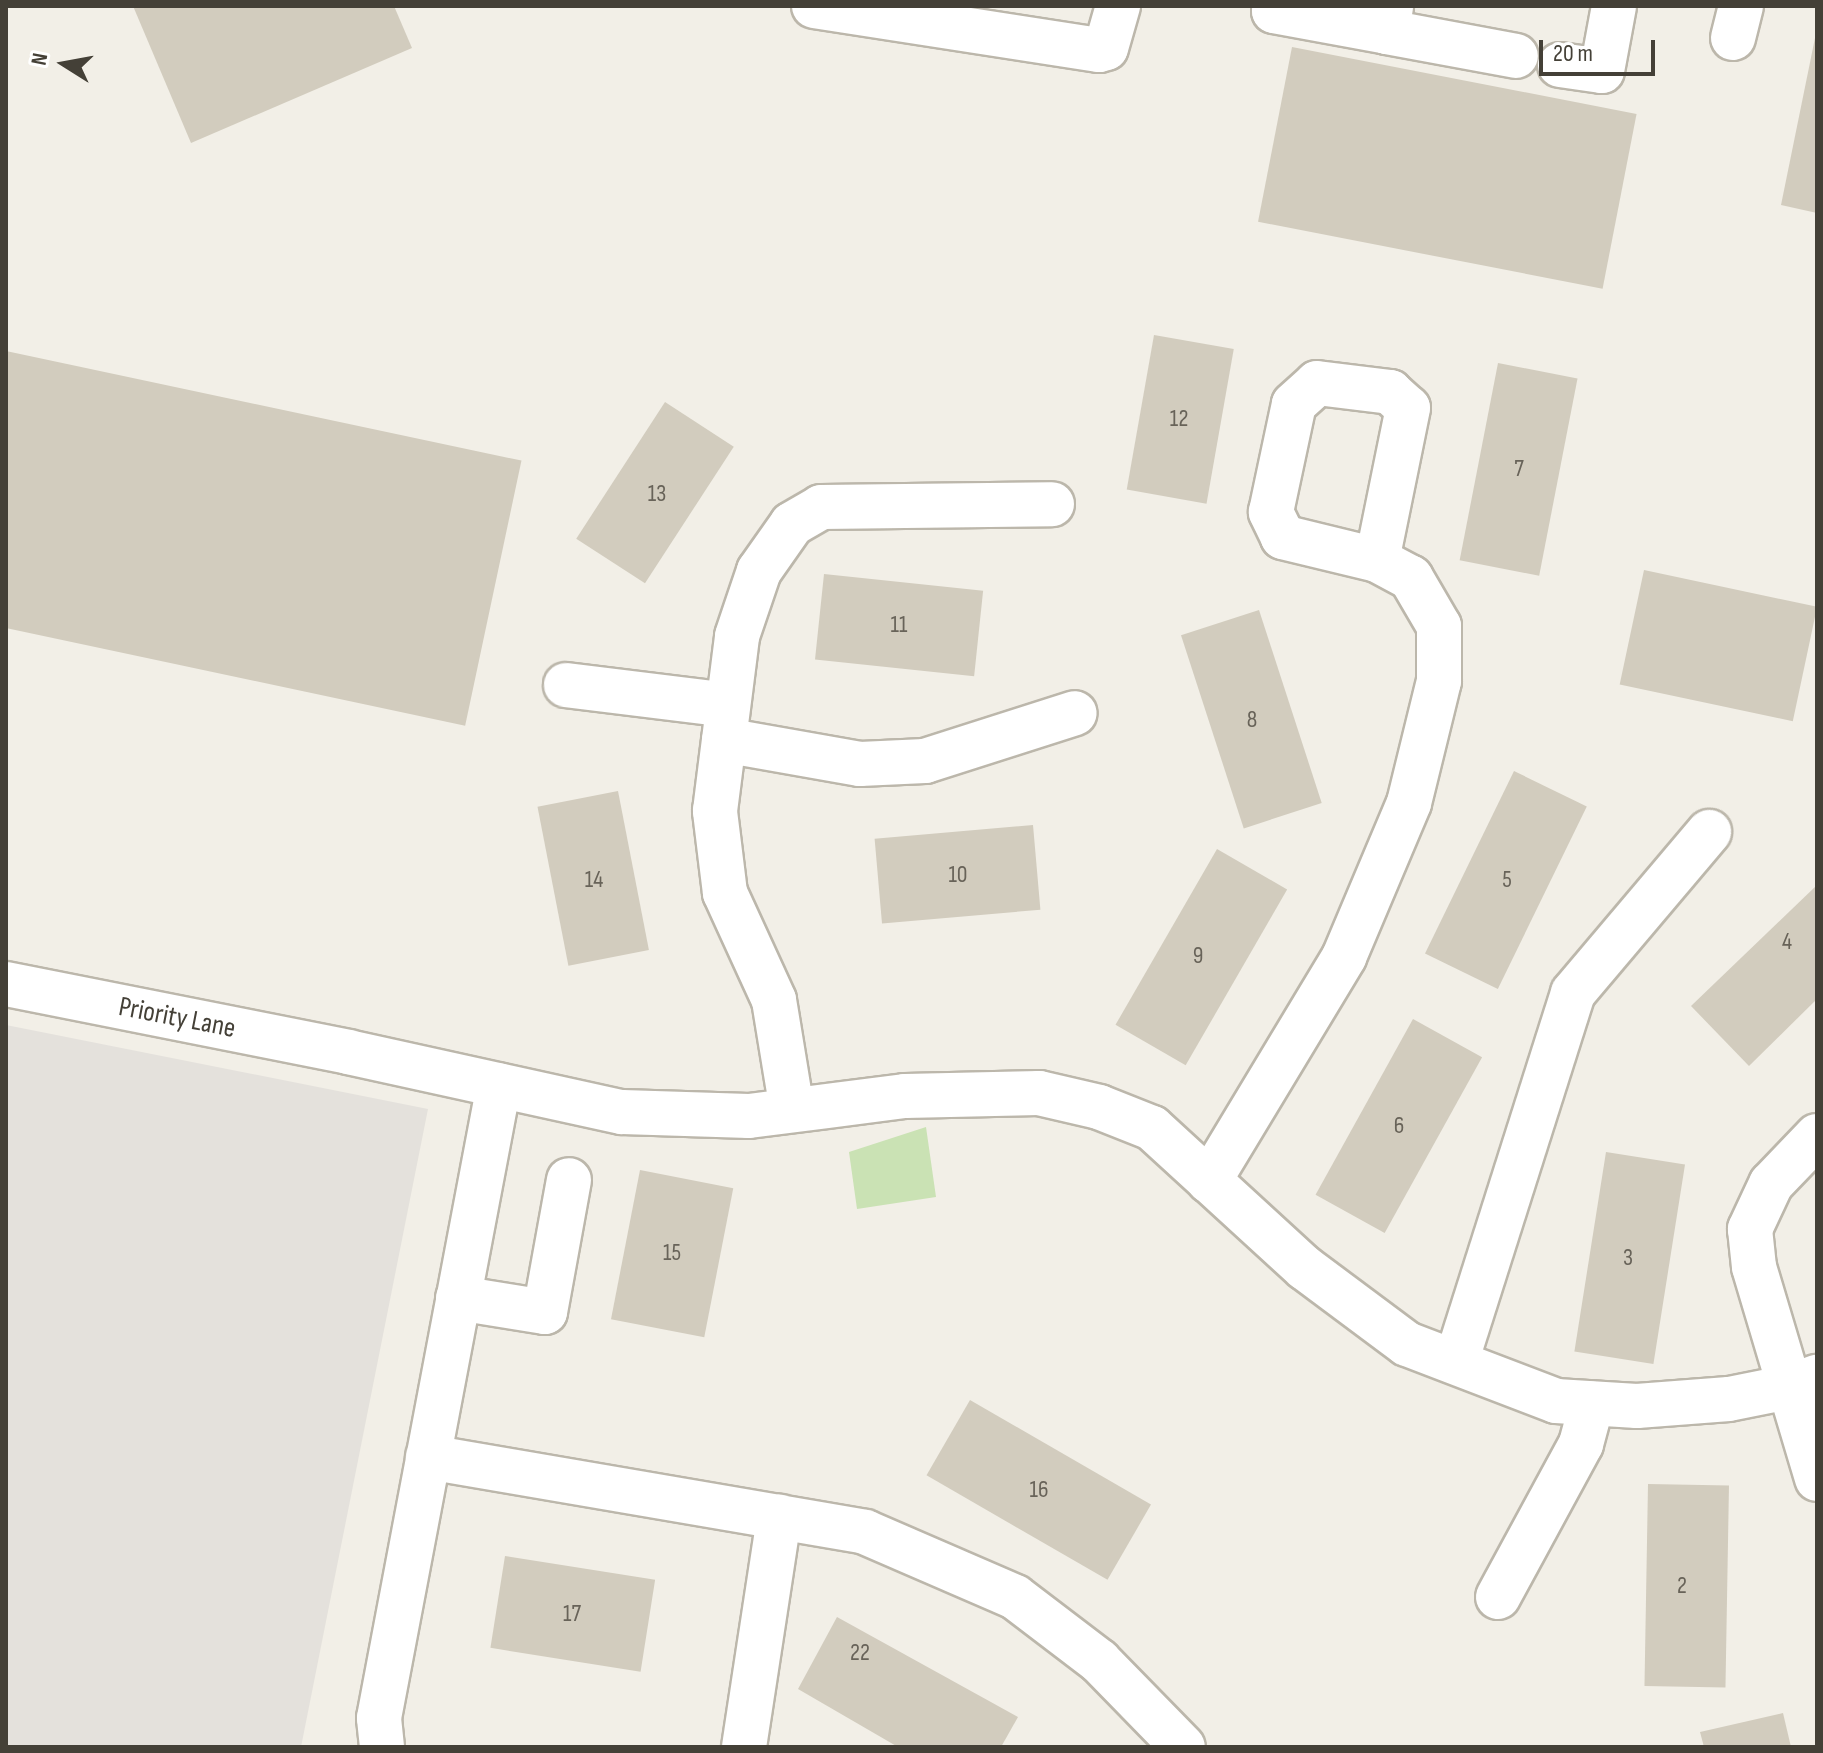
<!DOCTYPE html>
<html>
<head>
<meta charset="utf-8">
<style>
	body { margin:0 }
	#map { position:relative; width:1823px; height:1753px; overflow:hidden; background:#f2efe7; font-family:"Sofia Sans Condensed",sans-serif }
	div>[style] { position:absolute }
	.industrial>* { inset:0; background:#e4e1dc }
	.green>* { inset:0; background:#cae2b4 }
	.building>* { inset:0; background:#d2ccbe; transform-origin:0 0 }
	.roads { filter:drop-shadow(2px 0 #bcb7ab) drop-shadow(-2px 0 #bcb7ab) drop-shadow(0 2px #bcb7ab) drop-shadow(0 -2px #bcb7ab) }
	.minor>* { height:44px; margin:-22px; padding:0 22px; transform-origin:22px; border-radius:22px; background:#fff }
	span { translate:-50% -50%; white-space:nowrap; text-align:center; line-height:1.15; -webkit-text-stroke:6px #fff; paint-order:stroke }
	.number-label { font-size:24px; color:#686359 }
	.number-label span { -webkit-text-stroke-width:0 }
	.street-label { font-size:28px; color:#444037 }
	.frame { position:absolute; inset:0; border:8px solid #444037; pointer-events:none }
	.north { position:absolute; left:24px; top:24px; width:80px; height:80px; -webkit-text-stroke:6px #fff; paint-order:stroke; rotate:281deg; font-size:22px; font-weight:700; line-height:32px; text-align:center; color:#444037 }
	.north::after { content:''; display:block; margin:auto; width:28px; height:36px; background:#444037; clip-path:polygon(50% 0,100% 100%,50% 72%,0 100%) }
	.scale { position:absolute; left:1539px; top:40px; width:116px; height:36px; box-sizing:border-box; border:4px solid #444037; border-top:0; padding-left:10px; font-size:24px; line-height:28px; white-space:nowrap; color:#444037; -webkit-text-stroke:6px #fff; paint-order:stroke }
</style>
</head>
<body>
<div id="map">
	<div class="industrial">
		<i style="clip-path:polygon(6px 1025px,428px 1109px,301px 1747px,6px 1747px)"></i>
	</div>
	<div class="green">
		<i style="clip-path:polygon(926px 1127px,936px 1197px,857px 1209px,849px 1152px)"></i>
	</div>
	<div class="building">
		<i style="clip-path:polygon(133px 6px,394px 6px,412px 48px,191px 143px)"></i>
		<i style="clip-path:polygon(1816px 33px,1817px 33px,1817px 213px,1781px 205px)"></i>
		<i style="left:1292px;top:47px;width:351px;height:178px;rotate:11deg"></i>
		<i style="left:1154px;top:335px;width:81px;height:157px;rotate:10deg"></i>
		<i style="left:6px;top:351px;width:527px;height:271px;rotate:12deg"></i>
		<i style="left:1498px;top:363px;width:81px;height:201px;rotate:11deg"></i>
		<i style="left:665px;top:402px;width:82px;height:163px;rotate:33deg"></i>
		<i style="left:1644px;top:570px;width:177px;height:117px;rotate:12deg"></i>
		<i style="left:824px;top:574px;width:160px;height:86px;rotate:6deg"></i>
		<i style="left:1259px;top:610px;width:203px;height:82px;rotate:72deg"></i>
		<i style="left:1514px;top:771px;width:81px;height:203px;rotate:26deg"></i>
		<i style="left:618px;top:791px;width:162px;height:82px;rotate:79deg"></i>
		<i style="left:1033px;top:825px;width:85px;height:159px;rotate:85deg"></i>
		<i style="left:1217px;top:849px;width:81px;height:203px;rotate:30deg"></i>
		<i style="clip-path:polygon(1817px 885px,1817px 999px,1749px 1066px,1691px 1006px)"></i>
		<i style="left:1413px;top:1019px;width:79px;height:201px;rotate:29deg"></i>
		<i style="left:1606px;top:1152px;width:80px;height:202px;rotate:9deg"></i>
		<i style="left:640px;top:1170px;width:95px;height:152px;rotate:11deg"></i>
		<i style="left:970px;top:1400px;width:209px;height:87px;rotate:30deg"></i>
		<i style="left:1648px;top:1484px;width:81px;height:202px;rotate:1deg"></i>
		<i style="left:505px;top:1556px;width:152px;height:93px;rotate:9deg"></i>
		<i style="clip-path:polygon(837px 1617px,1018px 1717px,1001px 1747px,898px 1747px,798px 1689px)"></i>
		<i style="clip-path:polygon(1783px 1713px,1791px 1747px,1704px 1747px,1700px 1732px)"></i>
	</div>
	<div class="roads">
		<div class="minor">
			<i style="left:814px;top:6px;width:288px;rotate:8.8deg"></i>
			<i style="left:1099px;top:50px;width:7px;rotate:-16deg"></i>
			<i style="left:1106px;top:48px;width:44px;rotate:-74.1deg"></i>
			<i style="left:1275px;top:6px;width:5px;rotate:101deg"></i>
			<i style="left:1274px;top:11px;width:115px;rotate:10.5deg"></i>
			<i style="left:1387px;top:32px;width:26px;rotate:-81deg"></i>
			<i style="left:1387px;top:32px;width:131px;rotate:10.5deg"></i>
			<i style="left:1733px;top:38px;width:33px;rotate:-76deg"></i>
			<i style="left:1560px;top:65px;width:42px;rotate:8.1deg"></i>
			<i style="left:1602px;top:71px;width:66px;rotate:-79.5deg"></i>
			<i style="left:566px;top:685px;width:163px;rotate:7deg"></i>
			<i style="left:724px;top:740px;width:138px;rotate:10deg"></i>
			<i style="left:860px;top:764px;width:65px;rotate:-2.6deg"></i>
			<i style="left:925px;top:761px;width:157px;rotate:-17.7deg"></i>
			<i style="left:6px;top:984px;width:349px;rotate:11.2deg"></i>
			<i style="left:348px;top:1052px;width:280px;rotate:12.4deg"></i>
			<i style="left:622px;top:1112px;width:127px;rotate:1.8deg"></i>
			<i style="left:749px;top:1116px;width:157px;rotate:-7.3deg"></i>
			<i style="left:905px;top:1096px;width:134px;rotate:-1.3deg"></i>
			<i style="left:1039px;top:1093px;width:62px;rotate:13.1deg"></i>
			<i style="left:1099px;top:1107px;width:57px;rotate:21.6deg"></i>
			<i style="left:1152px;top:1128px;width:207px;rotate:42.5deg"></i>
			<i style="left:1305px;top:1268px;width:127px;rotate:36.7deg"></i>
			<i style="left:1407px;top:1344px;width:160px;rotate:20.9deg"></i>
			<i style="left:1556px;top:1401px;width:81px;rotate:3.5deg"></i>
			<i style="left:1637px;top:1406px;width:92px;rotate:-4.4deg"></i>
			<i style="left:1729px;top:1399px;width:61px;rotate:-11.3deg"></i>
			<i style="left:1789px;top:1387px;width:30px;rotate:-20deg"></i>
			<i style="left:792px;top:1110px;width:111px;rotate:-99.3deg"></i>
			<i style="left:774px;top:1000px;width:118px;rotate:-114.6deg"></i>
			<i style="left:725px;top:893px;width:83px;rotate:-97deg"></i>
			<i style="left:715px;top:811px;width:176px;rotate:-82.8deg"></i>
			<i style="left:737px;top:636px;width:69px;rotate:-71.3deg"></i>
			<i style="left:759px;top:571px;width:57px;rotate:-54.9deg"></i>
			<i style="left:792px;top:524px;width:34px;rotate:-30deg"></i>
			<i style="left:821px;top:507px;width:231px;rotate:-0.7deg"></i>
			<i style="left:1817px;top:1136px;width:66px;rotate:133.8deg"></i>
			<i style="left:1771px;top:1184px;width:50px;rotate:115deg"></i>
			<i style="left:1750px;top:1229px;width:38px;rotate:84deg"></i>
			<i style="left:1754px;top:1267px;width:221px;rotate:73.4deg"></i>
			<i style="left:1209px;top:1181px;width:262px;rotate:-58.9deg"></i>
			<i style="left:1344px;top:957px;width:167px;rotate:-67.1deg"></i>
			<i style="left:1409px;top:803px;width:126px;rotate:-76.2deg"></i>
			<i style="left:1439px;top:681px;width:55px;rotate:-90deg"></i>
			<i style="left:1439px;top:626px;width:56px;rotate:-120.3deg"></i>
			<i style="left:1411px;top:578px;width:38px;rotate:-152deg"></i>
			<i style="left:1377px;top:560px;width:97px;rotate:-166.3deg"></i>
			<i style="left:1283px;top:537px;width:28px;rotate:-116deg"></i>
			<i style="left:1271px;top:512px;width:110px;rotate:-78deg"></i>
			<i style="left:1294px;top:404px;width:31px;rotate:-42deg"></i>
			<i style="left:1317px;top:383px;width:74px;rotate:7deg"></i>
			<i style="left:1390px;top:392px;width:24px;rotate:42deg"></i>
			<i style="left:1408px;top:408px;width:155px;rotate:101.5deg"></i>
			<i style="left:458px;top:1298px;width:88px;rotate:9.1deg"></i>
			<i style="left:545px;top:1312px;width:134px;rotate:-79.7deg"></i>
			<i style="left:1456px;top:1362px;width:387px;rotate:-72.4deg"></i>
			<i style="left:1573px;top:993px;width:211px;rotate:-49.8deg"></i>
			<i style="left:428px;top:1457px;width:443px;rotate:9.7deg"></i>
			<i style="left:865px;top:1532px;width:163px;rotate:23.4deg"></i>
			<i style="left:1015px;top:1597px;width:106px;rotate:37.3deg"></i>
			<i style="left:1099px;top:1661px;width:120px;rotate:45.7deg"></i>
			<i style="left:1498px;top:1597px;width:174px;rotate:-61.5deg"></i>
			<i style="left:1581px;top:1444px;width:42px;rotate:-75deg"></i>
			<i style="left:382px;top:1747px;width:29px;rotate:-96deg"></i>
			<i style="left:379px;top:1718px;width:644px;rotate:-79.27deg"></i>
			<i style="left:744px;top:1747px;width:233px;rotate:-81.3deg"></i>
		</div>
	</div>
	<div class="number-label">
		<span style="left:1179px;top:419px">12</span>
		<span style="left:1519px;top:469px">7</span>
		<span style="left:657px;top:494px">13</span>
		<span style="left:899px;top:625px">11</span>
		<span style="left:1252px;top:720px">8</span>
		<span style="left:958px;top:875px">10</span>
		<span style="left:594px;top:880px">14</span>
		<span style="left:1507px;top:880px">5</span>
		<span style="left:1787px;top:942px">4</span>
		<span style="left:1198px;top:956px">9</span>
		<span style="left:1399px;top:1126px">6</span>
		<span style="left:672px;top:1253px">15</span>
		<span style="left:1628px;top:1258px">3</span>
		<span style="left:1039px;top:1490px">16</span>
		<span style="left:1682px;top:1586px">2</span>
		<span style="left:572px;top:1614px">17</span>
		<span style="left:860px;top:1653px">22</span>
	</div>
	<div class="street-label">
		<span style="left:177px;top:1018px;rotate:11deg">Priority Lane</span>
	</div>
	<div class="frame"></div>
	<div class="north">N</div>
	<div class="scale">20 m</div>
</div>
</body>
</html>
